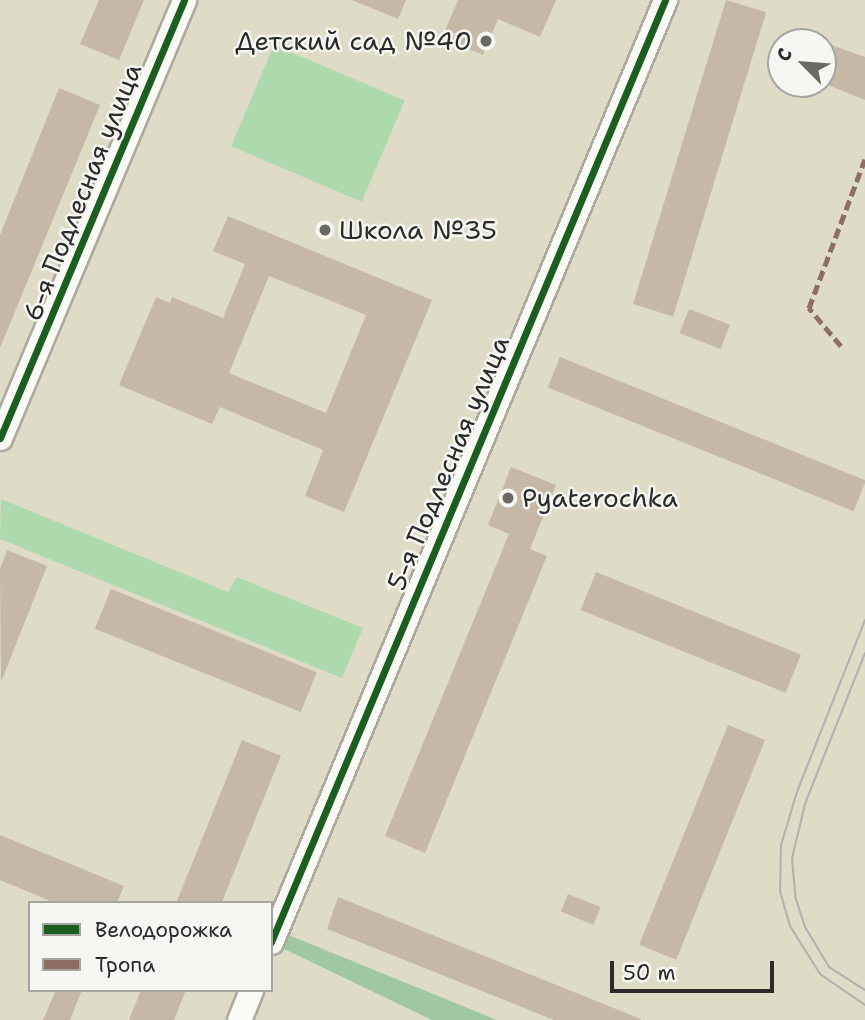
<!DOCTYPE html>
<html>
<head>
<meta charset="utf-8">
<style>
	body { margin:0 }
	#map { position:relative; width:865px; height:1020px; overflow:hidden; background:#dedbc7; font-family:"Shantell Sans",sans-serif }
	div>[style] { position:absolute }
	.green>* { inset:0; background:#aed9ad; transform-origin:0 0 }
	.forest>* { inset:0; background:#9fc8a0 }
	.building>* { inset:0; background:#c6b8a6; transform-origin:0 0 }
	.roads { filter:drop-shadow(2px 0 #acaa9d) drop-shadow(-2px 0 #acaa9d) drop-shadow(0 2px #acaa9d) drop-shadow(0 -2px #acaa9d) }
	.street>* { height:23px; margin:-11.5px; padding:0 11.5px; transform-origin:11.5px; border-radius:11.5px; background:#fafaf7 }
	.tram>* { height:2px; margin:-1px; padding:0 1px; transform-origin:1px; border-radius:1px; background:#b2b1ae }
	.quiet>* { height:5px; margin-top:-2.5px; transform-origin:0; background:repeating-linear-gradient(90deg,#8d6e63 0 10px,transparent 0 15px) }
	.cycleway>* { height:7px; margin:-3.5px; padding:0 3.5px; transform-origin:3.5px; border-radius:3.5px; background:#1b5e20 }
	.dots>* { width:19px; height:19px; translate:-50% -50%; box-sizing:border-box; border:4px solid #f6f6f2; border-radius:50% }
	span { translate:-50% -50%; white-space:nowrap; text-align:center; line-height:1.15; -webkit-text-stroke:5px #f6f6f2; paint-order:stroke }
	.poi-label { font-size:26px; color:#2b2b2b }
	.right { translate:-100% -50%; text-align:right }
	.left { translate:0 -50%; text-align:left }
	.street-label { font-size:26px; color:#2b2b2b }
	.legend { position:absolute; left:28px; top:901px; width:245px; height:91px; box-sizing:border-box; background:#f6f6f2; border:2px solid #a5a5a2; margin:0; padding:9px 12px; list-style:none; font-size:21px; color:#2b2b2b }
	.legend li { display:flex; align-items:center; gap:14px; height:35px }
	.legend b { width:35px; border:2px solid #a5a5a2 }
	.north { position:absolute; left:767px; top:28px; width:70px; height:70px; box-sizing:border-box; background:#f6f6f2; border:2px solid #a5a5a2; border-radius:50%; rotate:295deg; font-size:19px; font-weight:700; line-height:28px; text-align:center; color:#2b2b2b }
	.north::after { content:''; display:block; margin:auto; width:24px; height:32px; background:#6a6962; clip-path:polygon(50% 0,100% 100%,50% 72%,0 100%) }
	.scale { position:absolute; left:610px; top:961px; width:164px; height:32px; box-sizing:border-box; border:4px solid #2b2b2b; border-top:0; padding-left:9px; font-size:21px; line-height:24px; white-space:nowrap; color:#2b2b2b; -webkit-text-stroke:5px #f6f6f2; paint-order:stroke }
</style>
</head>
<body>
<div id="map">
	<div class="green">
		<i style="left:274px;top:45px;width:142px;height:110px;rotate:23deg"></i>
		<i style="clip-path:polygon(1px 499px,228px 592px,237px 577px,363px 628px,342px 678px,0 539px)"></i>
	</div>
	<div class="forest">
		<i style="clip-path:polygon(286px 934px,497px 1020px,432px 1020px,280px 947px)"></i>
	</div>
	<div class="building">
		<i style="clip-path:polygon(99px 0,144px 0,119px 60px,80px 44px)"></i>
		<i style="clip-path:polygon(352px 0,406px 0,398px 19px)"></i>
		<i style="clip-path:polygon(458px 0,556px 0,540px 37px,498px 19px,483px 55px,442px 38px)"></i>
		<i style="left:726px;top:0;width:42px;height:318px;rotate:17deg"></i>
		<i style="clip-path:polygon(823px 42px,865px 57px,865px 100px,823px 83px)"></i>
		<i style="clip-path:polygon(59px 88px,100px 105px,0 348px,0 235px)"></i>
		<i style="clip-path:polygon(evenodd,228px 216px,432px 300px,344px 512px,305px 496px,323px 450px,220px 407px,212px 424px,119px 385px,156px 297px,170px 303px,172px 297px,223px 318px,245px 264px,213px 251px,228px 216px,269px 276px,366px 315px,326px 413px,229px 373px,269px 276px)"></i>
		<i style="left:689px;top:309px;width:44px;height:26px;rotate:21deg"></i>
		<i style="left:560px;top:357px;width:330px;height:33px;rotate:22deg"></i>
		<i style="clip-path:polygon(511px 467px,556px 485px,530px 549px,547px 556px,425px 853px,385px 836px,509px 534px,488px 525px)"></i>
		<i style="clip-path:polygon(7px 550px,47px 566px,1px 682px,0 569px)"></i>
		<i style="left:596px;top:572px;width:221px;height:41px;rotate:22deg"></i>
		<i style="left:111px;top:589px;width:222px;height:43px;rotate:22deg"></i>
		<i style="left:728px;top:725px;width:40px;height:237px;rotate:22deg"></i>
		<i style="left:242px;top:740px;width:42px;height:175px;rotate:22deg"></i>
		<i style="clip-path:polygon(0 835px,124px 886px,117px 903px,55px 903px,0 880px)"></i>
		<i style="left:568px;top:894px;width:35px;height:19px;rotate:22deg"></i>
		<i style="clip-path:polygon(338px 897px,641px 1019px,641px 1020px,554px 1020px,327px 929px)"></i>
		<i style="clip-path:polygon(56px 990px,82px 990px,70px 1020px,43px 1020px)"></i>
		<i style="clip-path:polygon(141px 990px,186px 990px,174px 1020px,129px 1020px)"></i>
	</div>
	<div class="roads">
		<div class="street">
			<i style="left:0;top:438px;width:475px;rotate:-67.2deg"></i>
			<i style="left:271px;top:942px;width:1021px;rotate:-67.3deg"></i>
			<i style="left:239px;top:1020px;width:32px;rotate:-68deg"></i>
		</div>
	</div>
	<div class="tram">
		<i style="left:865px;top:620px;width:185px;rotate:111.6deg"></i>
		<i style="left:797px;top:792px;width:55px;rotate:106.8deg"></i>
		<i style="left:781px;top:845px;width:46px;rotate:91.2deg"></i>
		<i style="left:780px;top:891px;width:36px;rotate:74deg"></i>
		<i style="left:790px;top:926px;width:57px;rotate:58deg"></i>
		<i style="left:820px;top:974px;width:55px;rotate:34.6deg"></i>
		<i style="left:865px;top:653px;width:162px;rotate:111.7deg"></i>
		<i style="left:805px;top:804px;width:56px;rotate:103.5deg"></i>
		<i style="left:792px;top:858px;width:38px;rotate:85deg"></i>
		<i style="left:795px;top:896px;width:33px;rotate:72deg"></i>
		<i style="left:805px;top:927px;width:47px;rotate:59deg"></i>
		<i style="left:829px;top:967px;width:43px;rotate:32.6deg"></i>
	</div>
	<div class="quiet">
		<i style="left:841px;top:346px;width:50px;rotate:-130.1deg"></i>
		<i style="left:809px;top:308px;width:159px;rotate:-69.4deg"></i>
	</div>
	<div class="cycleway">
		<i style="left:0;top:438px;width:475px;rotate:-67.2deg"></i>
		<i style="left:271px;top:942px;width:1021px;rotate:-67.3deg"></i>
	</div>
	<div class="dots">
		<i style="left:486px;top:41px;background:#6a6962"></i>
		<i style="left:325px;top:230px;background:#6a6962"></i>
		<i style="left:508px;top:498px;background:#6a6962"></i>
	</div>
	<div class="poi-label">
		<span class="right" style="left:472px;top:41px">Детский сад №40</span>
		<span class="left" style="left:339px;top:230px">Школа №35</span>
		<span class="left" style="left:522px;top:498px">Pyaterochka</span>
	</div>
	<div class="street-label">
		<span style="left:82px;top:192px;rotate:-68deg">6-я Подлесная улица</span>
		<span style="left:448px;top:463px;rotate:-67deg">5-я Подлесная улица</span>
	</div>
	<ul class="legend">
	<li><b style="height:9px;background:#1b5e20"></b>Велодорожка</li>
	<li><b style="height:9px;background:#8d6e63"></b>Тропа</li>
	</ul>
	<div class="north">С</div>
	<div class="scale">50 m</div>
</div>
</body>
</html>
